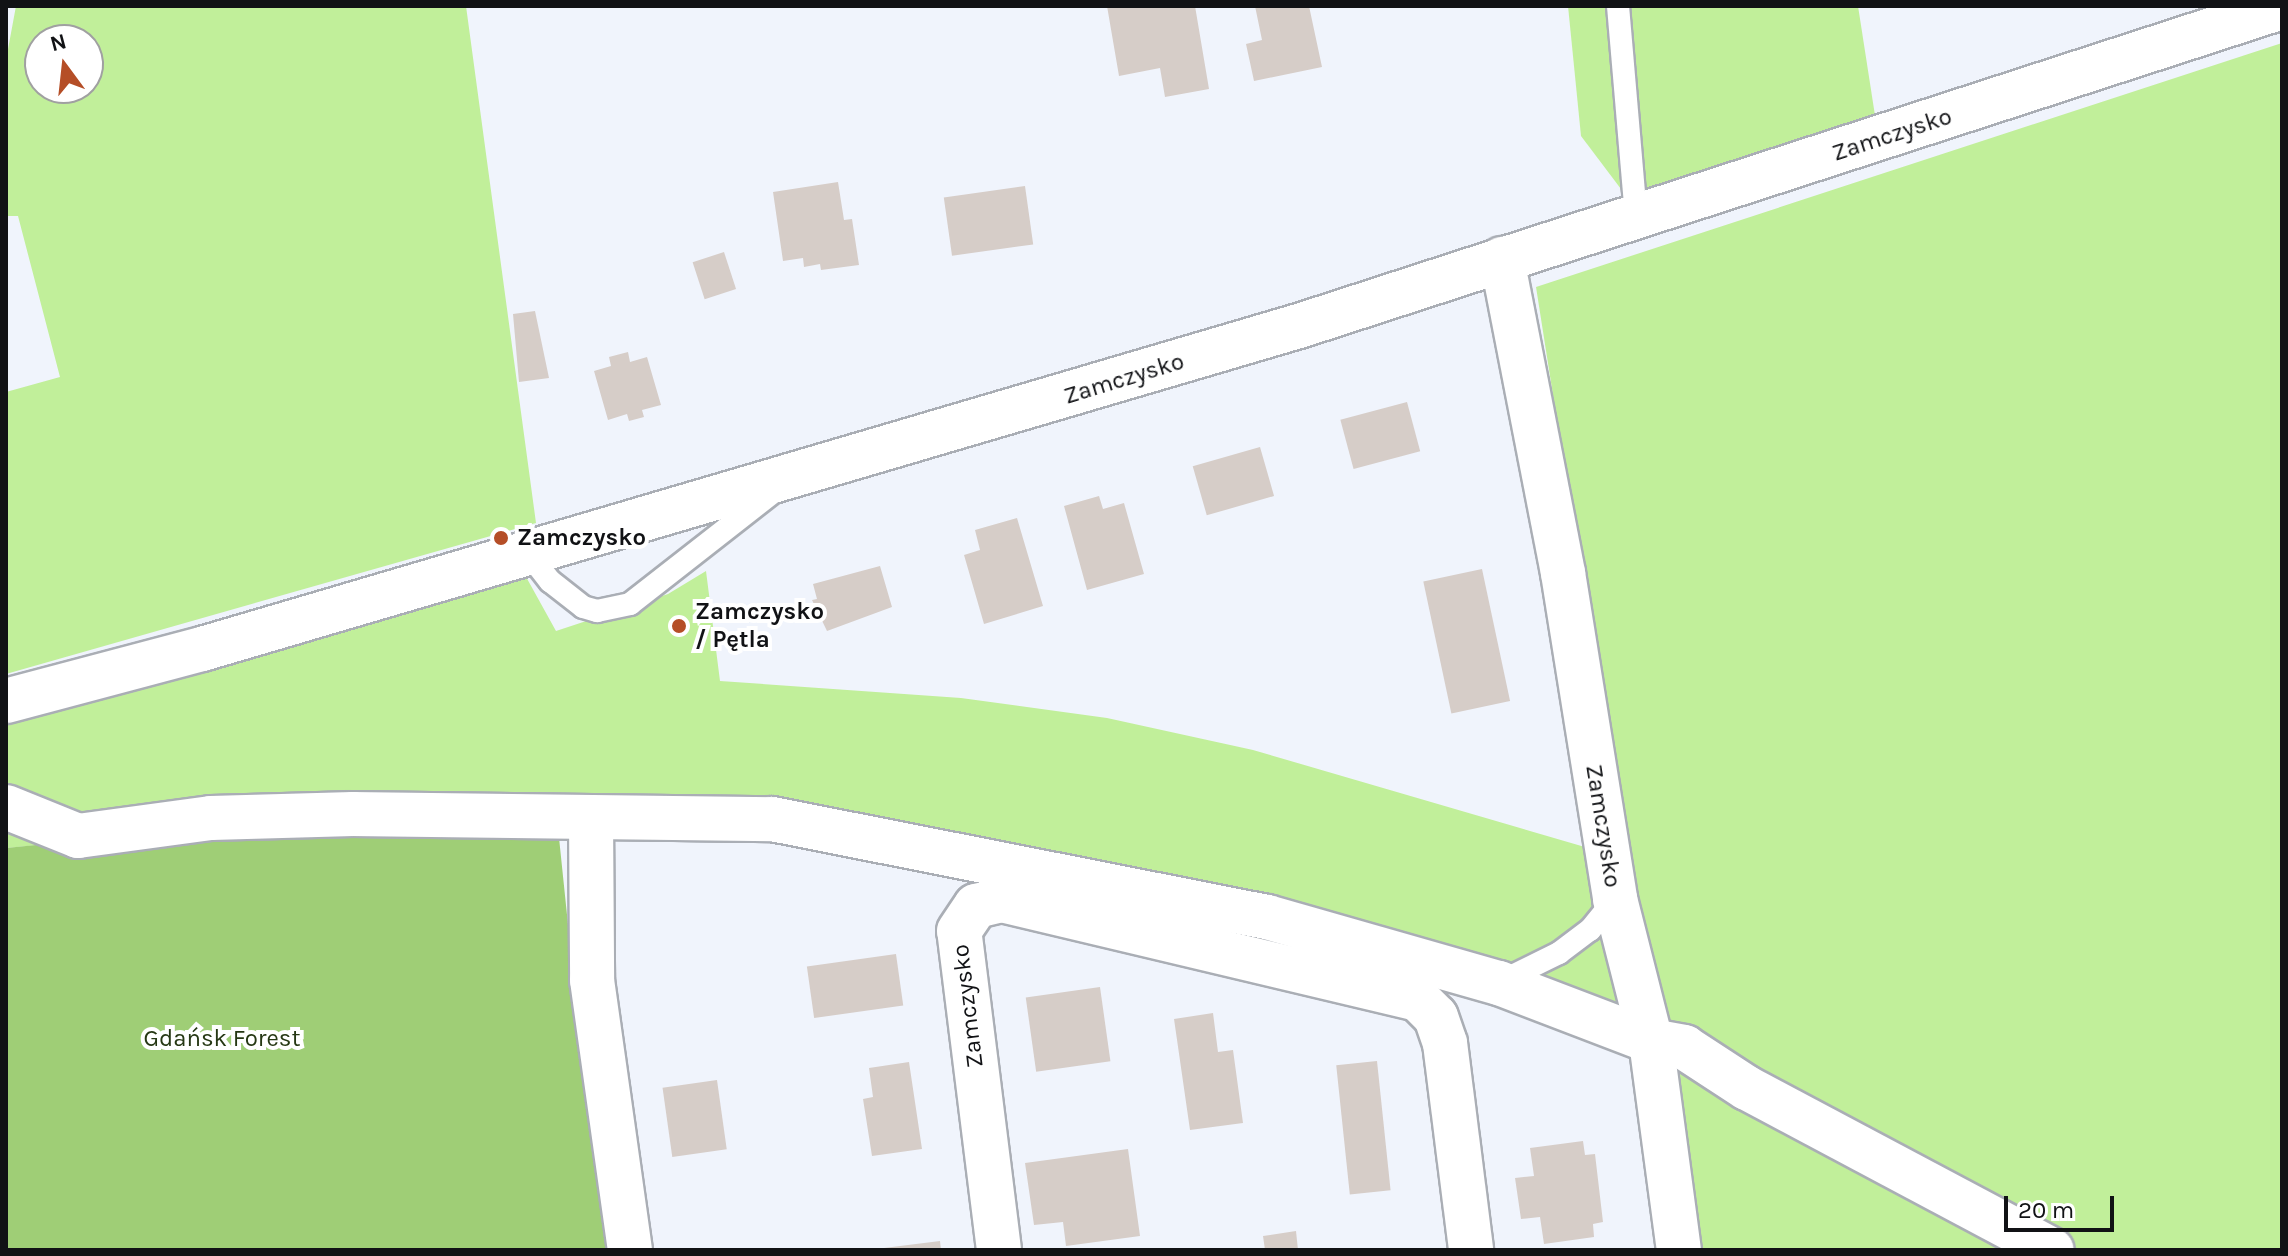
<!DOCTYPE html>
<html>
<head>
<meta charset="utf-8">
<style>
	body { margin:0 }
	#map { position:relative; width:2288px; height:1256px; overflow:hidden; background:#f0f4fc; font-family:Karla,sans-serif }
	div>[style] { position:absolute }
	.green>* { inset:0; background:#c1ef9a }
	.forest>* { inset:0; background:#9fce76 }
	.building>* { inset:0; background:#d6cdc8; transform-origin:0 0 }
	.roads { filter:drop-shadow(2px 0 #aaaeb5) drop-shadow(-2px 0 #aaaeb5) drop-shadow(0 2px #aaaeb5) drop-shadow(0 -2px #aaaeb5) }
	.service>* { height:22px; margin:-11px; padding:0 11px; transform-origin:11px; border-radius:11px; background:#fff }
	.minor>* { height:44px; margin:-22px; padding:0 22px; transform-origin:22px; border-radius:22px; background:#fff }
	.tertiary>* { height:44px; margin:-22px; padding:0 22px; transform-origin:22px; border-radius:22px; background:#fff }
	.dots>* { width:22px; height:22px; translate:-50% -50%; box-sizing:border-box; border:4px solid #fff; border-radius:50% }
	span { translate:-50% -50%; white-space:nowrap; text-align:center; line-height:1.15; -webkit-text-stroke:8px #fff; paint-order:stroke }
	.street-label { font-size:24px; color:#111215 }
	.poi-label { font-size:24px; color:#111215; font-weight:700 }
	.left { translate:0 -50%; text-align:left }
	.park-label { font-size:24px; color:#263814 }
	.frame { position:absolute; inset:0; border:8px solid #111215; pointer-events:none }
	.north { position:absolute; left:24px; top:24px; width:80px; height:80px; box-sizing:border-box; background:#fff; border:2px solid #a0a0a1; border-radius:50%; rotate:345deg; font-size:22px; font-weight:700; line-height:32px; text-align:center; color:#111215 }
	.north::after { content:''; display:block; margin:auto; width:28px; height:36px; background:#b54e27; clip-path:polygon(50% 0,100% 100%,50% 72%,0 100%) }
	.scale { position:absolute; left:2004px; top:1196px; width:110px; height:36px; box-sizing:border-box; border:4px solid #111215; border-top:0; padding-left:10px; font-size:24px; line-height:28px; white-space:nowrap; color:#111215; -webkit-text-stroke:6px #fff; paint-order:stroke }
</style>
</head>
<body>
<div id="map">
	<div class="green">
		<i style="clip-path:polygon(evenodd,16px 6px,466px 6px,536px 523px,6px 674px,6px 392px,60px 377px,18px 216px,6px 216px,6px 60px,16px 6px,40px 40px,88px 40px,88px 88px,40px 88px,40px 40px)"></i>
		<i style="clip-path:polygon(1568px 6px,1858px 6px,1876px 122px,1627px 197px,1581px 136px)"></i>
		<i style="clip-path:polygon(2282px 43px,2282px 1250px,1695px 1250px,1676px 1090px,1686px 1035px,1461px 949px,1265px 895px,793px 800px,558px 796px,6px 848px,6px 721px,525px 575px,556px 631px,668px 594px,706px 571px,720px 681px,961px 698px,1107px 718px,1253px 750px,1626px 859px,1536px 287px)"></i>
	</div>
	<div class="forest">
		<i style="clip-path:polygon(206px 828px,558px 828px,575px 992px,612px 1250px,6px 1250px,6px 848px)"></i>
	</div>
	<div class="building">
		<i style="clip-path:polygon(1107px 6px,1195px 6px,1209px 89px,1165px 97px,1160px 68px,1119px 76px)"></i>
		<i style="clip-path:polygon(1255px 6px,1309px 6px,1322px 67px,1254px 81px,1246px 44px,1262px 40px)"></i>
		<i style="clip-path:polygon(838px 182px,844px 220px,852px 219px,859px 265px,821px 270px,820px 264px,804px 267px,803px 258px,783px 261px,773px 192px)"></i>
		<i style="left:1025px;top:186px;width:59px;height:82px;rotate:82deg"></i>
		<i style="left:724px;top:252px;width:39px;height:33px;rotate:72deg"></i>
		<i style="clip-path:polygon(535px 311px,549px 378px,519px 382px,513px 314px)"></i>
		<i style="clip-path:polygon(628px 352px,630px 362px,647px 357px,661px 405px,642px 410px,644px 417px,629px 421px,627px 414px,608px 420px,594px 371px,611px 366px,609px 357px)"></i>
		<i style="left:1407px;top:402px;width:51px;height:69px;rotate:75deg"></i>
		<i style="left:1260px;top:447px;width:51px;height:70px;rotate:74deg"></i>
		<i style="clip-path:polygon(1099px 496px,1103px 509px,1124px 503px,1144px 574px,1087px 590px,1064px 506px)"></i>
		<i style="clip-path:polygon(1017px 518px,1043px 606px,984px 624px,964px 555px,980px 550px,975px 530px)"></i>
		<i style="clip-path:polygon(880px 566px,892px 607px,827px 631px,812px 600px,817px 599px,813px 584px)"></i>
		<i style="left:1482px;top:569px;width:135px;height:60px;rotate:78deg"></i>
		<i style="left:896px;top:954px;width:52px;height:90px;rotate:82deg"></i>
		<i style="left:1100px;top:987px;width:75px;height:75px;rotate:82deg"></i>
		<i style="clip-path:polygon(1213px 1013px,1218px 1052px,1233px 1050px,1243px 1123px,1190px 1130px,1174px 1019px)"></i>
		<i style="left:1377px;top:1061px;width:130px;height:41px;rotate:84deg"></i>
		<i style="clip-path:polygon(909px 1062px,922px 1149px,872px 1156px,863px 1099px,873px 1097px,869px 1068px)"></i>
		<i style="left:717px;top:1080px;width:70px;height:55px;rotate:82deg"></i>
		<i style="clip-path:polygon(1583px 1141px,1585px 1155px,1595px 1154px,1603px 1222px,1593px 1224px,1594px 1237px,1544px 1244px,1540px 1217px,1521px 1219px,1515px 1178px,1534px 1176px,1530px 1148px)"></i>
		<i style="clip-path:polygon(1128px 1149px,1140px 1236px,1066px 1246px,1063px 1222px,1034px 1225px,1025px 1163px)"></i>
		<i style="clip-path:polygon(1296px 1231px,1298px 1250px,1265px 1250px,1263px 1236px)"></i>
		<i style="clip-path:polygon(940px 1241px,941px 1250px,884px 1250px,884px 1248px)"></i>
	</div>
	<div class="roads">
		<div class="service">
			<i style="left:1618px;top:6px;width:211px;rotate:85.1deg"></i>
			<i style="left:528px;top:553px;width:36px;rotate:52deg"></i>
			<i style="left:550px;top:581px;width:42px;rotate:38.2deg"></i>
			<i style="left:583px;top:607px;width:15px;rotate:16deg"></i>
			<i style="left:597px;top:611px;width:34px;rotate:-12deg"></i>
			<i style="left:630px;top:604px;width:180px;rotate:-38deg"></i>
			<i style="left:1500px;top:982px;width:66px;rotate:-26.2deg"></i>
			<i style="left:1559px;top:953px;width:39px;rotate:-37deg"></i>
			<i style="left:1590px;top:930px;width:40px;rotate:-51deg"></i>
		</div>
		<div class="minor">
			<i style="left:1502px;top:259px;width:320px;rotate:79deg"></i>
			<i style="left:1563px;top:573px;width:330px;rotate:80.9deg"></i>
			<i style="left:1615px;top:899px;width:146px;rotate:75.8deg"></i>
			<i style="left:1651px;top:1041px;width:211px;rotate:82.4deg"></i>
			<i style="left:6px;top:807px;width:78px;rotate:21.9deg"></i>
			<i style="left:78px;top:836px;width:134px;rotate:-7.7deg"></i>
			<i style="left:211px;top:818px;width:142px;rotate:-1.6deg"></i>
			<i style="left:353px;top:814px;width:419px;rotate:0.7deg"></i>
			<i style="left:772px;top:819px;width:505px;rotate:11.2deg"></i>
			<i style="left:1267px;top:917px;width:241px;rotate:15.9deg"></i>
			<i style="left:1499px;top:983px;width:163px;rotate:20.9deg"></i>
			<i style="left:1651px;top:1041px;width:34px;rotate:10deg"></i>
			<i style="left:1684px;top:1047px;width:75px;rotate:33.1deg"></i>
			<i style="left:1747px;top:1088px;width:345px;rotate:28deg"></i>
			<i style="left:591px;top:817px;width:163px;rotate:89.6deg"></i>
			<i style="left:592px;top:980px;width:273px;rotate:82deg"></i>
			<i style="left:999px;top:1250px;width:321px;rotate:-97.1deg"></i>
			<i style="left:959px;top:931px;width:30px;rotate:-56deg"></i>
			<i style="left:976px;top:906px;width:27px;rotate:-13deg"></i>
			<i style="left:1002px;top:900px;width:428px;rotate:13.4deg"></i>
			<i style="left:1418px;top:999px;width:25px;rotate:45deg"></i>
			<i style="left:1436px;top:1017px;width:28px;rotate:71deg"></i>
			<i style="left:1445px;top:1043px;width:209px;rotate:82.8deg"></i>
		</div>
		<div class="tertiary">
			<i style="left:6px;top:701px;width:203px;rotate:-14.9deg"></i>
			<i style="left:202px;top:649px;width:1147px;rotate:-16.41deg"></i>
			<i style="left:1302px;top:325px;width:1030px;rotate:-17.98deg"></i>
		</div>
	</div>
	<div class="dots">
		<i style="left:501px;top:538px;background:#b54e27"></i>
		<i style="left:679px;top:626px;background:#b54e27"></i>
	</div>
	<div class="street-label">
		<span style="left:1892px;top:135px;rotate:-18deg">Zamczysko</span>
		<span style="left:1124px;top:379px;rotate:-17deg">Zamczysko</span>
		<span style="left:1603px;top:826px;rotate:81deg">Zamczysko</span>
		<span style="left:968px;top:1006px;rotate:-97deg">Zamczysko</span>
	</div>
	<div class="poi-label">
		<span class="left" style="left:517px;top:538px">Zamczysko</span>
		<span class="left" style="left:695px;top:626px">Zamczysko<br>/ Pętla</span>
	</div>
	<div class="park-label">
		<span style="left:222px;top:1039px">Gdańsk Forest</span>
	</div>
	<div class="frame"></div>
	<div class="north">N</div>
	<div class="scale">20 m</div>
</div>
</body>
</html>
